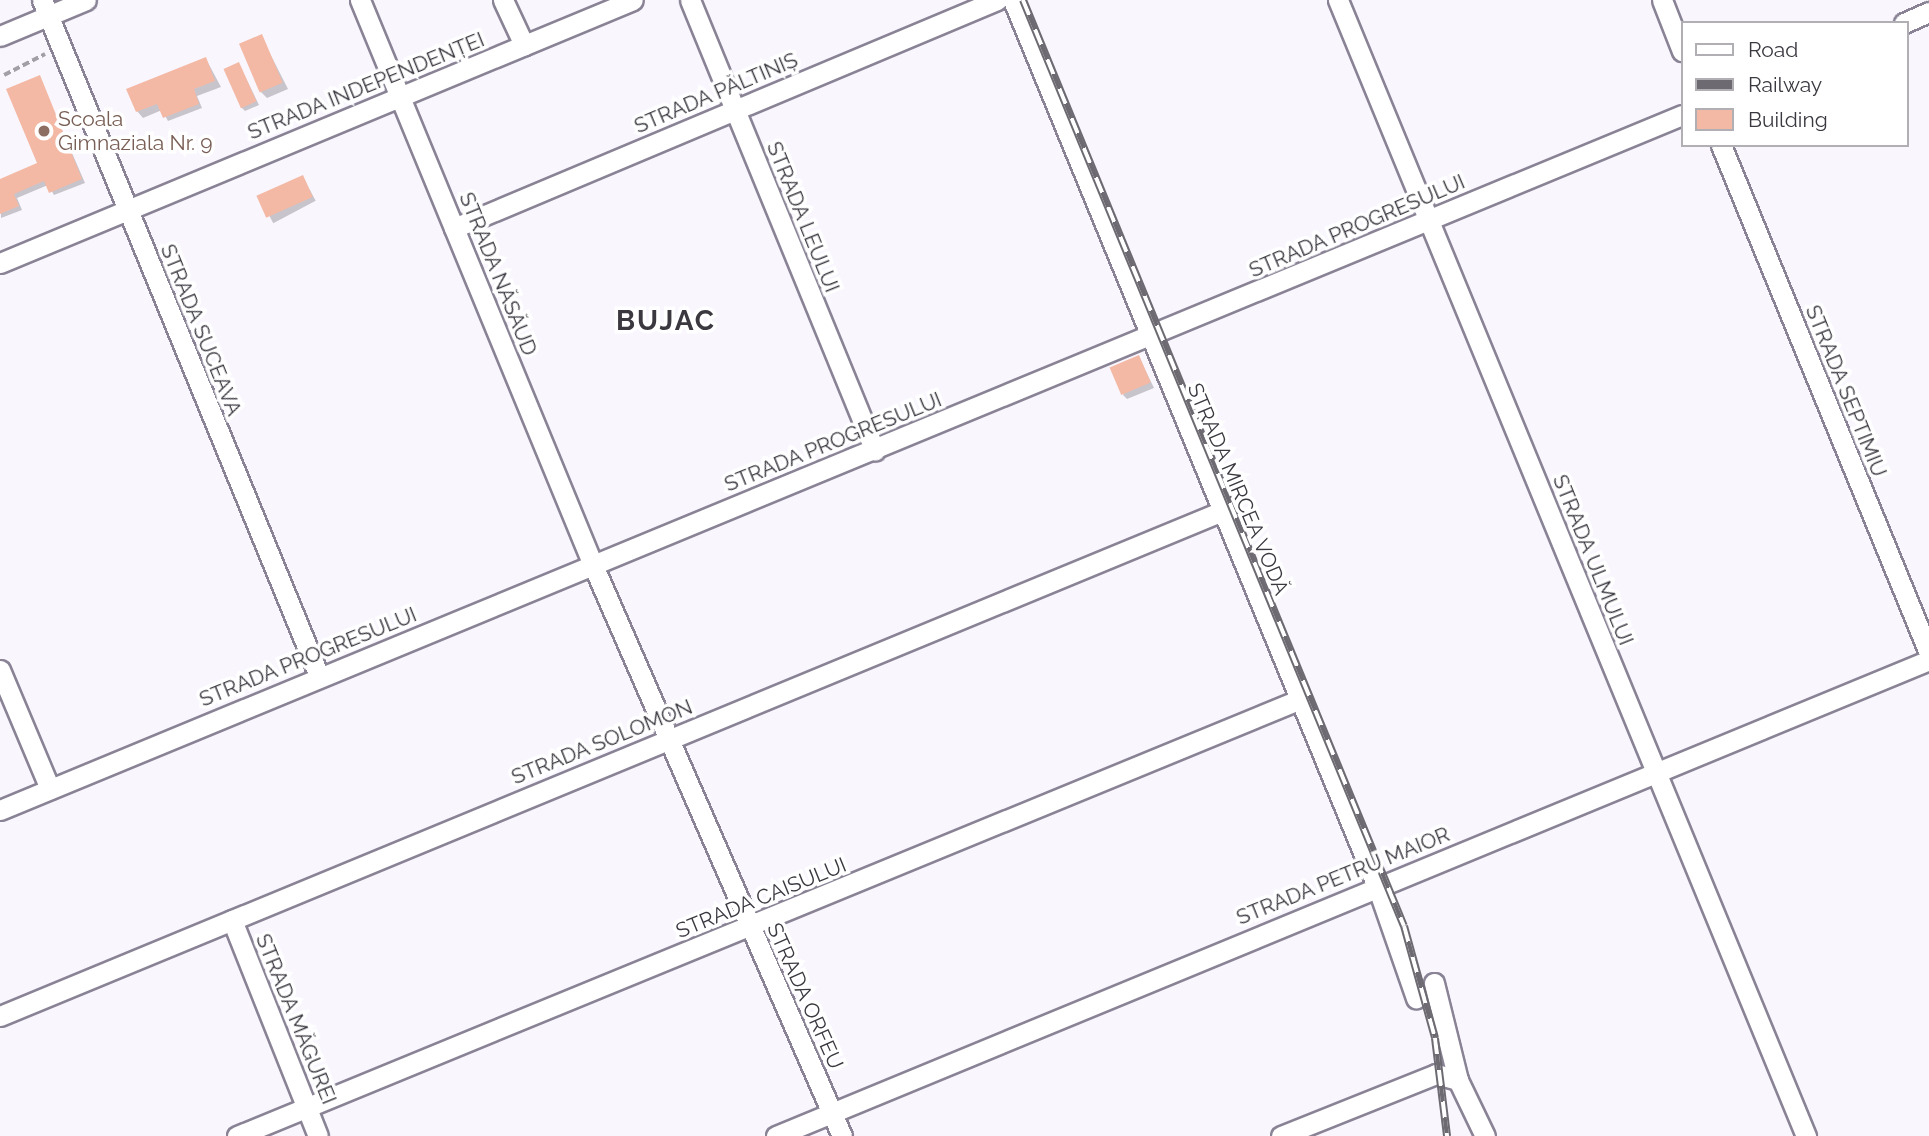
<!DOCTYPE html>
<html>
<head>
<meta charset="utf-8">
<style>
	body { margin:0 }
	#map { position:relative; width:1929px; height:1136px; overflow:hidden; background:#f9f6fe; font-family:Raleway,sans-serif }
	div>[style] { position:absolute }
	.shadow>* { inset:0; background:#0003; transform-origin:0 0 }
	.building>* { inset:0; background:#f3b9a4; transform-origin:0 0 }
	.path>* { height:3.5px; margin-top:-1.75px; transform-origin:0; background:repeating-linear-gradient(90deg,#a29fa7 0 7px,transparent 0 10.5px) }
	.roads { filter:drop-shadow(2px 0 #898395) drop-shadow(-2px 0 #898395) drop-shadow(0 2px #898395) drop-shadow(0 -2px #898395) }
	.minor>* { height:19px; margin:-9.5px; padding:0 9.5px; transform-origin:9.5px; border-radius:9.5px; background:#fff }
	.rail>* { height:8px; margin-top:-4px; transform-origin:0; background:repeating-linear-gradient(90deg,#fff 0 16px,#6d6a72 0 32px); box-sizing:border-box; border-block:2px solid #6d6a72 }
	.dots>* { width:19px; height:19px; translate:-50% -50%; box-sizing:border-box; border:4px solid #fff; border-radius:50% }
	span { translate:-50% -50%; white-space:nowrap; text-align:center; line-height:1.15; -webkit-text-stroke:7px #fff; paint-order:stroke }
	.street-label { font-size:21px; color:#3b3840 }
	.education-label { font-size:21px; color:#785e54 }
	.left { translate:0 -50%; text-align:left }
	.district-label { font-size:28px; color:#3b3840; font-weight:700; letter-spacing:2px }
	.legend { position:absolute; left:1681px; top:21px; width:228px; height:126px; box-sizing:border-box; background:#fff; border:2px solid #b1afb3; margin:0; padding:9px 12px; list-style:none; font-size:21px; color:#3b3840 }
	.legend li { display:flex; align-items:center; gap:14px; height:35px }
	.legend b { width:35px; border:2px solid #b1afb3 }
</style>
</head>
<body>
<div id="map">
	<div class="shadow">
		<i style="clip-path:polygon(261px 36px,288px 89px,267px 98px,261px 92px)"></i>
		<i style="clip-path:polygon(206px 59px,221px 87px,197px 96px,202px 108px,168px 121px,162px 110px,143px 118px,137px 111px)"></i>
		<i style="clip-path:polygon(239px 64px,259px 105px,245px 111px,241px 107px)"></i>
		<i style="clip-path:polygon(39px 77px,85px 183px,54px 195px,48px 185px,17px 198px,22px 210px,1px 218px,0 181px,39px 164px)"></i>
		<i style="left:303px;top:177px;width:27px;height:48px;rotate:62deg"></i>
		<i style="clip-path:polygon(1139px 357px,1154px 388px,1127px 399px,1123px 395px)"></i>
	</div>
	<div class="building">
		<i style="left:262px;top:34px;width:53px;height:25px;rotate:67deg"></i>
		<i style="clip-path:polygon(206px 57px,215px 81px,194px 89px,199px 104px,163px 118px,157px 104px,136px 112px,126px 89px)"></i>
		<i style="left:239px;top:62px;width:43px;height:17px;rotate:66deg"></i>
		<i style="clip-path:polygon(40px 75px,82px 179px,49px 193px,44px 181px,14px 194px,19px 206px,0 214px,0 179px,37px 163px,6px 89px)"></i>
		<i style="left:303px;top:175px;width:24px;height:51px;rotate:66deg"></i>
		<i style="left:1139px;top:355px;width:30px;height:32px;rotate:67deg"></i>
	</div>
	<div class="path">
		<i style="left:4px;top:75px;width:46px;rotate:-27.1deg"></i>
	</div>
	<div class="roads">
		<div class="minor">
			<i style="left:42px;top:0;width:731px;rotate:67.72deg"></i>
			<i style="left:360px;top:0;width:611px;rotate:67.59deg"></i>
			<i style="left:593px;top:565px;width:623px;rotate:66.44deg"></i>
			<i style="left:503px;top:0;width:50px;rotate:65deg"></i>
			<i style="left:690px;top:0;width:487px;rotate:67.7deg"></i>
			<i style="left:1013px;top:0;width:958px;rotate:67.67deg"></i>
			<i style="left:1377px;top:886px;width:119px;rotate:70.8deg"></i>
			<i style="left:1338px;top:0;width:1229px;rotate:67.61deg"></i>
			<i style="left:1662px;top:0;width:55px;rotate:68.6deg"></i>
			<i style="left:1904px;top:23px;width:27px;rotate:-24deg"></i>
			<i style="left:0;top:36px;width:93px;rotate:-22.7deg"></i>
			<i style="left:1721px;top:145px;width:549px;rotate:67.73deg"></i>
			<i style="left:454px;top:228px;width:589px;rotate:-22.78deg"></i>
			<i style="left:0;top:263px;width:685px;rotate:-22.56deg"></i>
			<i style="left:0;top:670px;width:129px;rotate:67.2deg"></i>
			<i style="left:0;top:810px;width:1820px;rotate:-22.45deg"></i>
			<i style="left:232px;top:920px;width:232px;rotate:68.3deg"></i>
			<i style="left:1434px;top:983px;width:100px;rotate:76.1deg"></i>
			<i style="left:1458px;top:1080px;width:62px;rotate:64.3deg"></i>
			<i style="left:0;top:1016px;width:1322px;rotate:-22.45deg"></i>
			<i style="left:237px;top:1136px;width:1150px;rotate:-22.33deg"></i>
			<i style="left:776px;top:1136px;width:1247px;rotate:-22.43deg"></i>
			<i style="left:1281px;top:1136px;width:167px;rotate:-21.8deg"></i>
			<i style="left:1436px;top:1074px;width:23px;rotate:15deg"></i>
		</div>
	</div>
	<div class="rail">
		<i style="left:1023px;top:0;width:1001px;rotate:67.64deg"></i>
		<i style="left:1404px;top:926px;width:116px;rotate:74.5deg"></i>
		<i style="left:1435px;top:1038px;width:99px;rotate:83deg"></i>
	</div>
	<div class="dots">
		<i style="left:44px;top:131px;background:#8d6e63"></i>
	</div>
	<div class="street-label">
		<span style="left:366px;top:86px;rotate:-22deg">STRADA INDEPENDENȚEI</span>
		<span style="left:716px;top:93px;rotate:-23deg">STRADA PĂLTINIȘ</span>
		<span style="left:803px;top:217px;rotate:68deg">STRADA LEULUI</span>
		<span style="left:1357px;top:226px;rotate:-23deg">STRADA PROGRESULUI</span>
		<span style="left:498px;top:274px;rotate:68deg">STRADA NĂSĂUD</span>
		<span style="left:201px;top:330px;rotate:68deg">STRADA SUCEAVA</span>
		<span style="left:1846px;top:391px;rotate:68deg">STRADA SEPTIMIU</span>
		<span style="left:833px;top:442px;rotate:-22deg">STRADA PROGRESULUI</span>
		<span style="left:1238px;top:489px;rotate:67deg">STRADA MIRCEA VODĂ</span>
		<span style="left:1593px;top:560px;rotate:68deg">STRADA ULMULUI</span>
		<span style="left:308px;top:657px;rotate:-22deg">STRADA PROGRESULUI</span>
		<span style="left:602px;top:742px;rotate:-22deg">STRADA SOLOMON</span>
		<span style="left:1343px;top:876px;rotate:-22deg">STRADA PETRU MAIOR</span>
		<span style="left:761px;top:898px;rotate:-22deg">STRADA CAISULUI</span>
		<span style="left:805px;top:996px;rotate:66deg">STRADA ORFEU</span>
		<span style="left:296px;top:1019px;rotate:68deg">STRADA MĂGUREI</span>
	</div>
	<div class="education-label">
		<span class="left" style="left:58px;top:131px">Scoala<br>Gimnaziala Nr. 9</span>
	</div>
	<div class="district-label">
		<span style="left:666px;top:321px">BUJAC</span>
	</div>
	<ul class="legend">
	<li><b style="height:9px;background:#fff"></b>Road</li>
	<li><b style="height:9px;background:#6d6a72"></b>Railway</li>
	<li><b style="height:19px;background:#f3b9a4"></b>Building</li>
	</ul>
</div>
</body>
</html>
